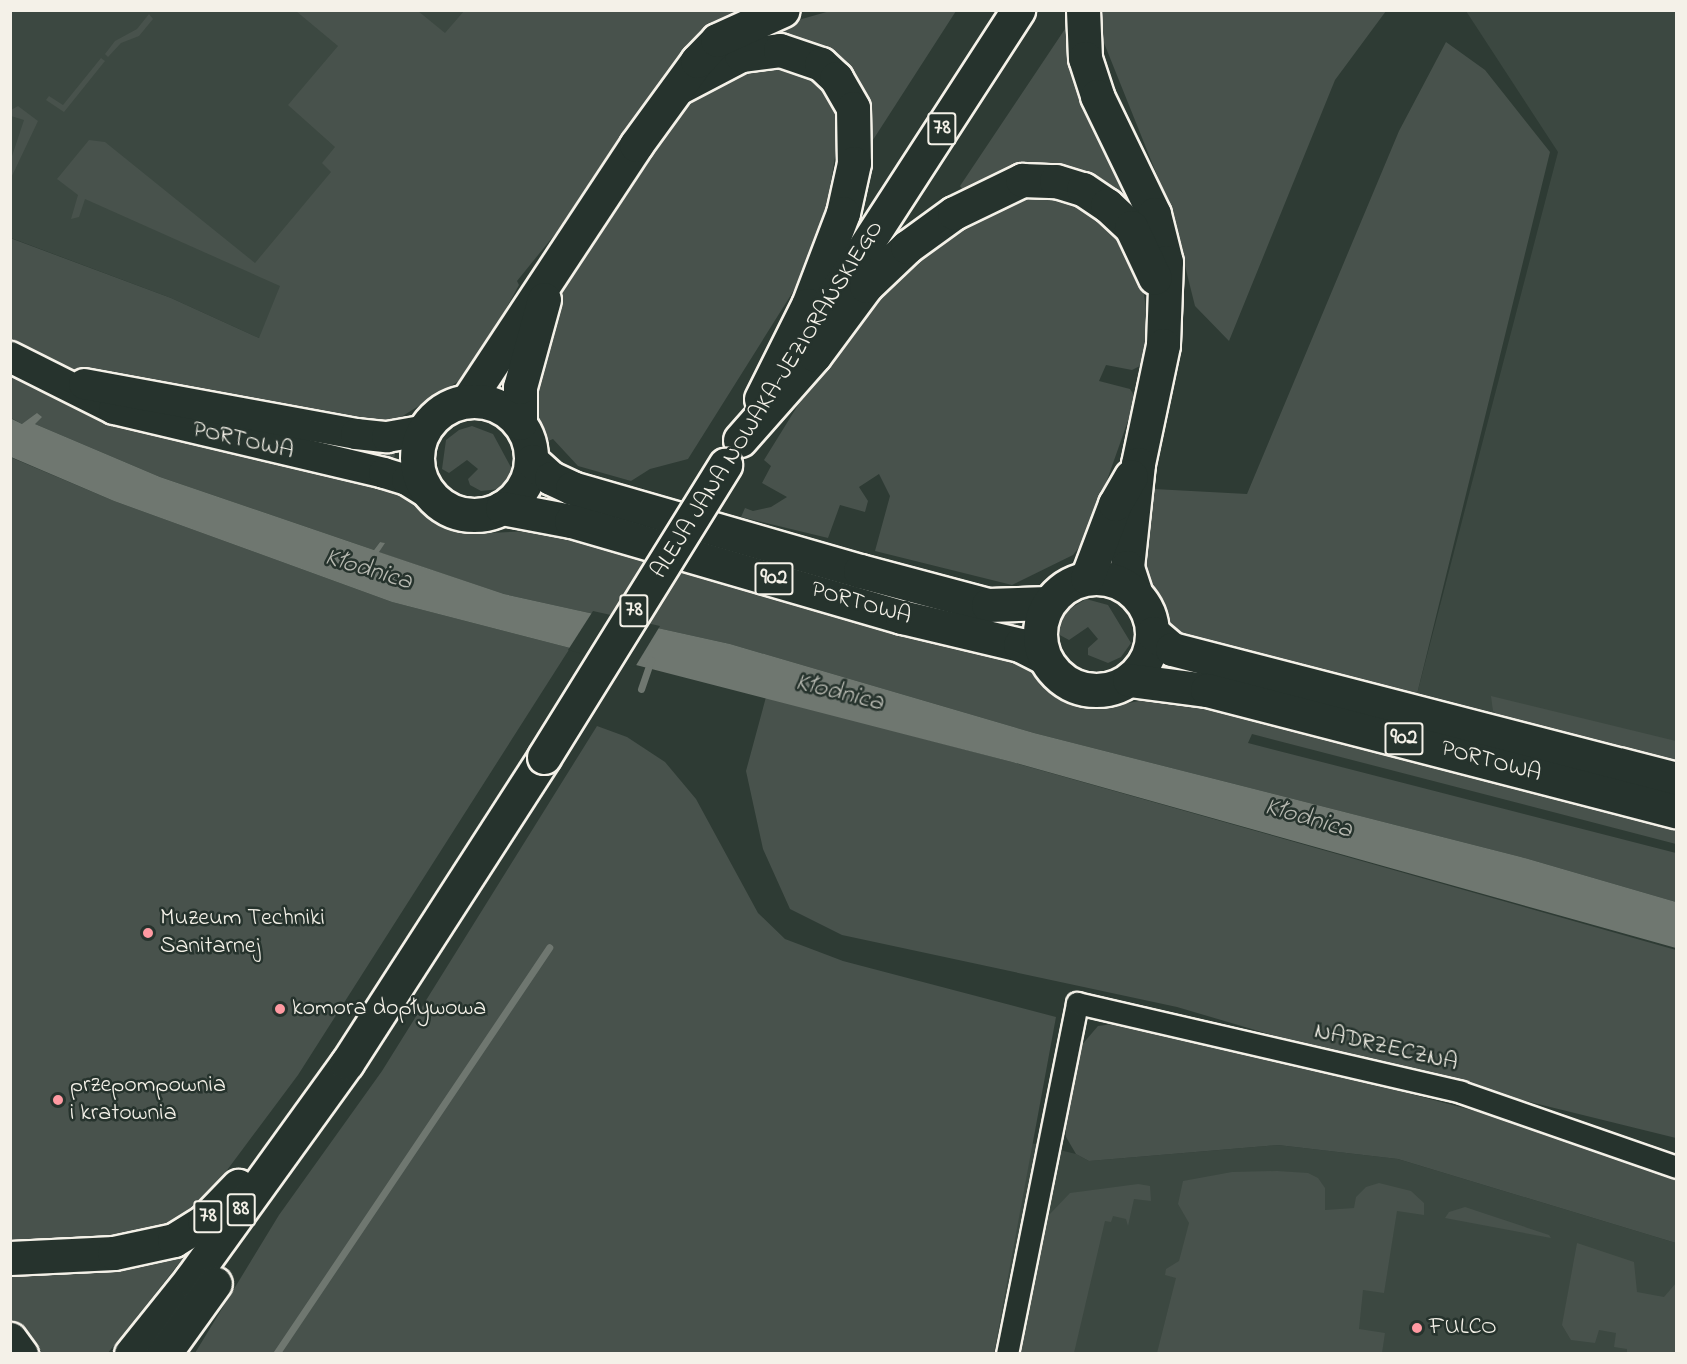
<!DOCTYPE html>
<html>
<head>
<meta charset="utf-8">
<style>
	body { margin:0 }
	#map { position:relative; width:1687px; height:1364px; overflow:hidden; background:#2e3b34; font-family:"Indie Flower",sans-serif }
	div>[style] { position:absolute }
	.built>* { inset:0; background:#3c4841 }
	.green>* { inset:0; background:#48524c }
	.water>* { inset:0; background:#6f7770 }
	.pier>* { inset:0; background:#2e3b34 }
	.stream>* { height:7px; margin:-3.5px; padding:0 3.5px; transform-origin:3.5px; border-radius:3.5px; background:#6f7770 }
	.roads { filter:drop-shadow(2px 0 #f4f1e8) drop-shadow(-2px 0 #f4f1e8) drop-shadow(0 2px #f4f1e8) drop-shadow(0 -2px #f4f1e8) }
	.street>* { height:21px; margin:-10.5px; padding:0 10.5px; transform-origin:10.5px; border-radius:10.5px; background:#26332d }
	.secondary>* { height:30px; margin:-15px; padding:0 15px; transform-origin:15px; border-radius:15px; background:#26332d }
	.primary>* { height:33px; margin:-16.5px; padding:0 16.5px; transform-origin:16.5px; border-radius:16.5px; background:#26332d }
	.primary>.ring { margin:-16.5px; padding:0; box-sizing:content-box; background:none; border:33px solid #26332d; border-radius:50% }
	.bridges { filter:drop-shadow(2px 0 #f4f1e8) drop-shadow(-2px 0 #f4f1e8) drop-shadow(0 2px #f4f1e8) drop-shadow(0 -2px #f4f1e8) }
	.primary-bridge>* { height:33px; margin:-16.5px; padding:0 16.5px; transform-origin:16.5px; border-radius:16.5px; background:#26332d }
	.dots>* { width:16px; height:16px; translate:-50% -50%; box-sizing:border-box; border:3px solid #26332d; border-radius:50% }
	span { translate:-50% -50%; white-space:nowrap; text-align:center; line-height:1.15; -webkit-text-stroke:5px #26332d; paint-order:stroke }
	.shield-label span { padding:2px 4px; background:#26332d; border:2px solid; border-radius:4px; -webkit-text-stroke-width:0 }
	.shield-label { font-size:22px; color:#f4f1e8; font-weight:700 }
	.street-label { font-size:24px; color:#f4f1e8 }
	.poi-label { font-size:24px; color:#f4f1e8 }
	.left { translate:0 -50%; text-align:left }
	.water-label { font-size:26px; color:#b8bab2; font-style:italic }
	.frame { position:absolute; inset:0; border:12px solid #f4f1e8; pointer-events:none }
</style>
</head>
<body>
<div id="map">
	<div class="built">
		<i style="clip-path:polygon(10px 11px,666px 11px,259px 338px,171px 298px,11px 238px)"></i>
		<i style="clip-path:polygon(1466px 11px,1676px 11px,1676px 760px,1417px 694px,1558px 152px)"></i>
		<i style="clip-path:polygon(1015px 1139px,1076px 1154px,1089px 1161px,1278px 1145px,1398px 1159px,1676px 1243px,1676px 1353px,974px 1354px)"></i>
	</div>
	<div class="green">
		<i style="clip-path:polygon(296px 11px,418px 11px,445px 33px,464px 11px,741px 11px,719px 22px,677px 57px,577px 207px,517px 281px,519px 285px,470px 374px,401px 417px,389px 490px,421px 503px,469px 534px,547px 530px,1021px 661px,1082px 705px,1113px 706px,1170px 695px,1676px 824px,1676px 844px,1252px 734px,1248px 743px,1676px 853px,1676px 902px,1521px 857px,1034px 733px,730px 644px,504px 594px,378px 552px,384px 543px,380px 542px,374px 550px,160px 477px,35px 424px,22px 424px,11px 418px,10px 238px,171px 298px,259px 338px,280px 286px,85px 199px,79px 217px,71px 219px,78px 195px,57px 179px,89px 140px,105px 142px,255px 263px,331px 172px,322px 163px,335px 147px,288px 105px,338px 46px)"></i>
		<i style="clip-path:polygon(830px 11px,956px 11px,871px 143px,868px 102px,758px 36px,763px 30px)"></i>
		<i style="clip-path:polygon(1101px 11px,1386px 11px,1335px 80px,1229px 341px,1195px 306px,1171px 210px,1100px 33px)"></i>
		<i style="clip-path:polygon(149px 14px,153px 19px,139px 36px,121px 43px,108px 57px,105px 54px,115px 41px,137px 29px)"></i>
		<i style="clip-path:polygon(1067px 26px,1139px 206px,1133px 209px,1103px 183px,963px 190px,960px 186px)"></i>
		<i style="clip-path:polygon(1446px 42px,1485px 70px,1550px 152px,1417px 694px,1206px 642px,1178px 631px,1168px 620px,1144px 575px,1141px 555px,1154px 489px,1247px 494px,1399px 131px)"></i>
		<i style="clip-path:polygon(101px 58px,105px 61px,64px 112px,46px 100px,49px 96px,63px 105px)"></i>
		<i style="clip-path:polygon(766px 63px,795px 67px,826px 93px,836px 110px,839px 133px,822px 235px,806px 271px,688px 459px,650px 469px,631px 481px,578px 466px,553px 439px,546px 442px,526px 399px,560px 283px,669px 124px,701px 95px,740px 71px)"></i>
		<i style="clip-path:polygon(18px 106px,38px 121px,11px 178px,11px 159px,24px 120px,11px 116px,11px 110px)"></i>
		<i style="clip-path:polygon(1052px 195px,1080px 204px,1122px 236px,1141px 273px,1151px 345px,1144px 364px,1132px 370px,1106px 365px,1099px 381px,1130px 389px,1136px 398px,1087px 537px,1073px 555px,1012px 585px,875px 551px,890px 496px,879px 474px,859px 487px,868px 501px,865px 512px,840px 505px,828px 538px,741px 517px,745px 508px,753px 511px,771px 507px,787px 497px,762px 483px,771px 466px,764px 460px,834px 347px,912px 258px,953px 230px,1024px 196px)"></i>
		<i style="clip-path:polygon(472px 426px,493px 434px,513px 471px,514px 476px,500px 489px,481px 491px,470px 485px,468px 479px,478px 469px,467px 460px,449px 473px,442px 469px,446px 440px,459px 430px)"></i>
		<i style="clip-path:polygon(10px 457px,114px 501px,392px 602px,570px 648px,298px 1075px,213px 1189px,192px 1211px,147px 1233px,95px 1243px,11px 1244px)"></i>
		<i style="clip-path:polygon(1086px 599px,1108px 605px,1131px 643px,1121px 657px,1108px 663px,1088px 655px,1088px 648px,1098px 639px,1088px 627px,1069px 640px,1056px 633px,1063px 613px)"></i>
		<i style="clip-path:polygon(1491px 696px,1676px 741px,1676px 762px,1501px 717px,1493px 711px)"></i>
		<i style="clip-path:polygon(766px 697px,1012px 762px,1676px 950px,1676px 1138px,1340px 1055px,1177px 1007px,842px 935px,790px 909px,763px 849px,746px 771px)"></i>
		<i style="clip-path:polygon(597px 726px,627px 737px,665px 762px,696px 799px,758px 913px,785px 939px,843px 961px,1056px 1017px,994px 1353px,195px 1353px,279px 1215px,382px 1071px)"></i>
		<i style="clip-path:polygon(1113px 1024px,1264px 1055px,1475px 1111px,1676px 1175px,1676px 1243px,1398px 1159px,1278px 1145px,1089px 1161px,1076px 1154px,1066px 1137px,1065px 1120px,1080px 1047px,1098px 1026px)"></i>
		<i style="clip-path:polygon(1277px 1171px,1308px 1173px,1318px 1178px,1325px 1188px,1325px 1210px,1354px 1208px,1356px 1197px,1366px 1187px,1379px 1183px,1411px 1191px,1424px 1203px,1424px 1215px,1397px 1211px,1384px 1293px,1363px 1290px,1359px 1329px,1385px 1333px,1382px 1353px,1157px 1353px,1176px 1278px,1165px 1275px,1166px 1269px,1179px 1261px,1189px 1223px,1178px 1204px,1183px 1181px,1232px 1172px)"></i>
		<i style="clip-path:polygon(1138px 1184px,1150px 1186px,1151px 1201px,1134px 1199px,1128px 1226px,1126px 1219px,1113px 1216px,1111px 1222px,1105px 1221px,1074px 1353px,1021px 1353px,1048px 1216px,1070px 1193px)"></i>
		<i style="clip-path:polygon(1465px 1207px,1549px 1235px,1551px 1238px,1445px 1218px,1449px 1212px)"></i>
		<i style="clip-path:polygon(1577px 1243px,1634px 1262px,1637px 1292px,1664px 1297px,1676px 1283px,1676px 1353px,1627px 1353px,1627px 1349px,1614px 1347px,1616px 1333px,1599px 1330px,1595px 1343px,1571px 1340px,1562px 1325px)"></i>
		<i style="clip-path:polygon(192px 1247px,108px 1353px,34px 1353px,11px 1322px,10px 1268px)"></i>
	</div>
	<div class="water">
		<i style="clip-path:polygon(37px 413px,42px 417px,35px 424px,160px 477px,374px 550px,380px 542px,385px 543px,379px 552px,504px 594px,730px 644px,1034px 733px,1521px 857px,1676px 902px,1676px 948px,1012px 762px,392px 602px,114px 501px,11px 457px,10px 418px,22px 424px)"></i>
	</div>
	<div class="pier">
		<i style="clip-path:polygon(593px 611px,660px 626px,635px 667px,568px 650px)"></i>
	</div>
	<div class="stream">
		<i style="left:641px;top:689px;width:31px;rotate:-71deg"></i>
		<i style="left:276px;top:1354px;width:490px;rotate:-56.1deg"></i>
	</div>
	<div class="roads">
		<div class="street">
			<i style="left:1007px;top:1354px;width:358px;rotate:-78.7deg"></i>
			<i style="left:1077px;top:1003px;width:394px;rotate:13deg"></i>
			<i style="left:1461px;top:1092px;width:228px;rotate:19.2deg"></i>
		</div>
		<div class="secondary">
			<i style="left:10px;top:357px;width:116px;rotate:26.6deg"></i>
			<i style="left:114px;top:409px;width:277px;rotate:13.3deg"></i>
			<i style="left:384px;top:473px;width:24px;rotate:17deg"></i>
			<i style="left:407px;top:480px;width:25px;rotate:32deg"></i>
			<i style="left:84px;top:384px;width:277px;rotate:10.4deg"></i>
			<i style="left:356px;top:434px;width:31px;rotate:6deg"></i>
			<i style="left:387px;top:437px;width:36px;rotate:-10deg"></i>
		</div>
		<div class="primary">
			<i style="left:1083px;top:10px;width:48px;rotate:87.6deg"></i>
			<i style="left:1085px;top:58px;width:40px;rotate:72deg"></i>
			<i style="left:1097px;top:96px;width:131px;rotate:64.2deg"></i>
			<i style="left:1154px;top:214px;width:49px;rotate:76deg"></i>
			<i style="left:1166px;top:262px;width:83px;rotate:92.1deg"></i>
			<i style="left:1163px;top:345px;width:122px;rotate:101.9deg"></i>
			<i style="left:1138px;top:464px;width:104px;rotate:96.1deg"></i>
			<i style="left:1127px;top:567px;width:28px;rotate:72deg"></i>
			<i style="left:680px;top:87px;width:69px;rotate:-27.7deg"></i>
			<i style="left:741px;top:55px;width:39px;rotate:-7deg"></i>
			<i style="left:780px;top:50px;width:43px;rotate:18.9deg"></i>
			<i style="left:821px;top:64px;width:21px;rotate:43deg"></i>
			<i style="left:836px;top:78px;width:34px;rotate:60deg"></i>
			<i style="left:853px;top:108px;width:55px;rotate:89deg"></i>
			<i style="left:854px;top:163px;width:51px;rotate:102.4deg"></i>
			<i style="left:843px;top:213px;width:98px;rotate:110.8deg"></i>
			<i style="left:808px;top:305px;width:105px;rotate:116.6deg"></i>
			<i style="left:826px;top:307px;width:354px;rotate:-57.1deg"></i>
			<i style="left:468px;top:400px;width:305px;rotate:-56.6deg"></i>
			<i style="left:636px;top:145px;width:104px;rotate:-54deg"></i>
			<i style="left:697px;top:61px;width:29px;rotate:-46deg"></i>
			<i style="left:717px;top:40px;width:72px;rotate:-24.4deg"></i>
			<i class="ring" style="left:417px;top:401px;width:81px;height:81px"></i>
			<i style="left:520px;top:423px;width:36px;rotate:-90deg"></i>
			<i style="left:520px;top:387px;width:91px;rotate:-74.7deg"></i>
			<i style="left:740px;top:440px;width:113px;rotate:-48.6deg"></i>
			<i style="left:815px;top:355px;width:86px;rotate:-53.5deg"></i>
			<i style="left:866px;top:286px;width:57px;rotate:-43.6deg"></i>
			<i style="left:907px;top:247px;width:58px;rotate:-35.9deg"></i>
			<i style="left:954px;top:213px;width:76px;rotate:-25.9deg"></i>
			<i style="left:1022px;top:180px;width:34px;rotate:2deg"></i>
			<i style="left:1056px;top:181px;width:28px;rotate:17deg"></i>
			<i style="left:1083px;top:189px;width:29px;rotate:34deg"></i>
			<i style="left:1107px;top:205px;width:33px;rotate:43deg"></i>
			<i style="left:1131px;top:227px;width:56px;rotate:64.8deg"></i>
			<i style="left:532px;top:461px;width:25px;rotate:42deg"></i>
			<i style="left:551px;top:478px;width:23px;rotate:25deg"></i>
			<i style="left:572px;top:488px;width:300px;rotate:16.1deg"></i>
			<i style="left:860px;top:571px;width:132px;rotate:14.9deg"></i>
			<i style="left:988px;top:605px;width:60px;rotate:-1.9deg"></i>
			<i style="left:502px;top:508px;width:70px;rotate:10.7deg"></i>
			<i style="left:571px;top:521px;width:345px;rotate:16.2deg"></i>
			<i style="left:902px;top:617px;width:121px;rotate:13.3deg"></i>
			<i style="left:1020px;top:645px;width:27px;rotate:27deg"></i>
			<i class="ring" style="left:1040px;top:578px;width:79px;height:79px"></i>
			<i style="left:1087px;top:578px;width:79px;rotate:-69.3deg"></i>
			<i style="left:1115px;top:504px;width:32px;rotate:-60deg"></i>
			<i style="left:1153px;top:633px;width:25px;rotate:40deg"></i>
			<i style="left:1172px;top:649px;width:520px;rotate:14.46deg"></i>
			<i style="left:1129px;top:680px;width:79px;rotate:7.3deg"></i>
			<i style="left:1207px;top:690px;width:484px;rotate:14.5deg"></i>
			<i style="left:10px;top:1258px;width:104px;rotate:-2.8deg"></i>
			<i style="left:114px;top:1253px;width:61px;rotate:-12.2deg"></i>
			<i style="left:174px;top:1240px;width:36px;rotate:-32deg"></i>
			<i style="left:204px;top:1221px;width:49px;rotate:-45.8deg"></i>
			<i style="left:10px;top:1339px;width:19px;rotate:54deg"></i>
			<i style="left:131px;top:1354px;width:96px;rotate:-51.3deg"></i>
			<i style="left:191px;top:1279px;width:266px;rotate:-54.2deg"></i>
			<i style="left:347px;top:1063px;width:364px;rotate:-57.2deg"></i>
			<i style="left:164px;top:1354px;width:87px;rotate:-54.3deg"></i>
		</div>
	</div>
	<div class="bridges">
		<div class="primary-bridge">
			<i style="left:544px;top:757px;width:344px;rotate:-58.2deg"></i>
		</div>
	</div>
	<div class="dots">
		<i style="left:148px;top:933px;background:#ff9aa2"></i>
		<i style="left:280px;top:1009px;background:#ff9aa2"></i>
		<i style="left:58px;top:1100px;background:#ff9aa2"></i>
		<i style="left:1417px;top:1328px;background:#ff9aa2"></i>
	</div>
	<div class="shield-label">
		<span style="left:942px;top:129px">78</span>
		<span style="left:774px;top:579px">902</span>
		<span style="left:634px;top:611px">78</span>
		<span style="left:1404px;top:739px">902</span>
		<span style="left:241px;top:1210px">88</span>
		<span style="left:208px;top:1217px">78</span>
	</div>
	<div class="street-label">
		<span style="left:768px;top:400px;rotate:-58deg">ALEJA JANA NOWAKA-JEZIORAŃSKIEGO</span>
		<span style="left:243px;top:441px;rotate:13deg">PORTOWA</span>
		<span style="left:861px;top:604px;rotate:16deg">PORTOWA</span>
		<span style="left:1491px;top:762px;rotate:15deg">PORTOWA</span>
		<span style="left:1386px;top:1048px;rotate:13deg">NADRZECZNA</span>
	</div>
	<div class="poi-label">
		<span class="left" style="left:160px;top:933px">Muzeum Techniki<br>Sanitarnej</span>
		<span class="left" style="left:292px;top:1009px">komora dopływowa</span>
		<span class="left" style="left:70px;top:1100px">przepompownia<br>i kratownia</span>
		<span class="left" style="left:1429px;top:1328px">FULCO</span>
	</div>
	<div class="water-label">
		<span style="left:368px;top:571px;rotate:17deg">Kłodnica</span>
		<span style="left:839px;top:694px;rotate:14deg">Kłodnica</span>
		<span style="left:1308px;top:820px;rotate:16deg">Kłodnica</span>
	</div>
	<div class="frame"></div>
</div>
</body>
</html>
